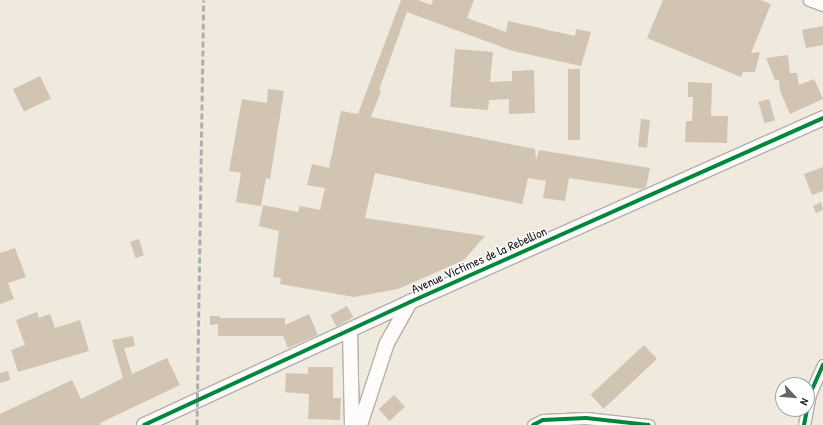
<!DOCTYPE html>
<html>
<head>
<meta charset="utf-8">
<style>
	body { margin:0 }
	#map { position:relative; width:823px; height:425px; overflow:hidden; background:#efe9de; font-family:"Patrick Hand",sans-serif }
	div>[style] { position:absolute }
	.building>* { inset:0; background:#d2c4b2; transform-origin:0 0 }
	.roads { filter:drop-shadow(1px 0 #b4b0aa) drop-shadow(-1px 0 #b4b0aa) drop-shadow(0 1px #b4b0aa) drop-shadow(0 -1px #b4b0aa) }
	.minor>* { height:11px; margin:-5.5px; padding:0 5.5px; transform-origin:5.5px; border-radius:5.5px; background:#fdfcfa }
	.tertiary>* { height:14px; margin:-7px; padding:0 7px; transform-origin:7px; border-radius:7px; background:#fdfcfa }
	.rail>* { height:3px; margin-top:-1.5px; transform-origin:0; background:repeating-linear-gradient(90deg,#afaead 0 6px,transparent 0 9px) }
	.cycleway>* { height:4px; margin:-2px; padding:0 2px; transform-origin:2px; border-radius:2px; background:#00873e }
	span { translate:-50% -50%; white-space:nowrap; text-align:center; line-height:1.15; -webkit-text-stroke:3px #fff; paint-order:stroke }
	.street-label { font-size:13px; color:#1c1c1c }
	.north { position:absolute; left:775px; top:377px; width:40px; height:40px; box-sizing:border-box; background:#fff; border:1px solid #a4a4a4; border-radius:50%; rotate:116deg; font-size:11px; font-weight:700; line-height:16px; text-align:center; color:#1c1c1c }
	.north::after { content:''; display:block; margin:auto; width:14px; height:18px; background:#666460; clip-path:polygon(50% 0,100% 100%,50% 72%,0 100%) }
</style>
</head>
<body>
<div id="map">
	<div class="building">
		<i style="clip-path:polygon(401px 0,418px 0,431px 5px,433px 0,474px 0,467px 18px,506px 32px,508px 21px,575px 36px,576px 29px,591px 32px,581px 66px,513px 51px,407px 12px,379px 90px,381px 91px,371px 117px,535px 149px,536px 160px,539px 150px,650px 168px,646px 187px,642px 189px,569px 178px,565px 201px,543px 198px,546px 181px,528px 178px,522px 204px,375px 173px,365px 218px,485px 236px,464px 260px,398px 289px,354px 297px,280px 284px,281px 278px,273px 277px,279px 231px,259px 226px,263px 205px,298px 212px,300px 206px,320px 210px,325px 188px,307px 185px,312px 164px,329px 168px,341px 111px,358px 114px)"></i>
		<i style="clip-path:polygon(663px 0,761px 0,771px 4px,751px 53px,760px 52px,755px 72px,743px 72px,741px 77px,647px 38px)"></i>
		<i style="clip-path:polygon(823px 26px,823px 45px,806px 48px,802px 30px)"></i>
		<i style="clip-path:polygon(455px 49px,493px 52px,490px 82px,512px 81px,512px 71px,534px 70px,535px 113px,509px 114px,509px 99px,489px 100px,488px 110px,450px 107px)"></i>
		<i style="clip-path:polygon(788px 55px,790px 73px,797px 73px,799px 85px,814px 79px,823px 99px,790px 114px,780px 91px,779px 80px,775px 80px,766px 58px)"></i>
		<i style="left:568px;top:69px;width:12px;height:71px"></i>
		<i style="left:40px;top:76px;width:25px;height:30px;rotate:64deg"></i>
		<i style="clip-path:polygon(688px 82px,712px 83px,711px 116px,728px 116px,727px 143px,685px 142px,686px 121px,692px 121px,693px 97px,688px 97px)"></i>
		<i style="clip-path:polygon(268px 89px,284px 91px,270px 179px,266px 178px,261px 206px,236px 202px,241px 173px,229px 171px,242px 99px,267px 103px)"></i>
		<i style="left:769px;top:99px;width:22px;height:11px;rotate:74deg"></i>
		<i style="left:641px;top:119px;width:9px;height:28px;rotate:6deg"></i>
		<i style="clip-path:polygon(823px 167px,823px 191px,812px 195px,804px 174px)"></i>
		<i style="clip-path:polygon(821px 202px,823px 210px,816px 213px,813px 206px)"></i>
		<i style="left:139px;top:239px;width:17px;height:9px;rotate:73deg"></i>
		<i style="clip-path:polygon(15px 248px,26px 277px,8px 283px,14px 299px,0 304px,0 253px)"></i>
		<i style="left:347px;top:306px;width:13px;height:19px;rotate:61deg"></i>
		<i style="clip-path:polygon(37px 312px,39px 318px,50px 314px,55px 328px,80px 320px,89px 351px,18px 372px,11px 350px,25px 345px,16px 320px)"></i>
		<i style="clip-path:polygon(309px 314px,318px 335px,288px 348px,283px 336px,218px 336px,218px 324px,210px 325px,210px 316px,220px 316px,220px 318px,285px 318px,285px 325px)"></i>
		<i style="clip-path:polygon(133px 336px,135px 346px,124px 348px,132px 374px,167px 358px,180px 385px,100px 423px,101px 425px,0 425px,0 414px,72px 380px,81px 399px,123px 378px,112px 340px)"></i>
		<i style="left:644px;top:345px;width:19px;height:73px;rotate:47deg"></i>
		<i style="clip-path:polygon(308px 367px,333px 367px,333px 398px,341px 398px,340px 420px,308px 419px,309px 394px,285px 392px,286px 373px,308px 374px)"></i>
		<i style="clip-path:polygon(8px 371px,10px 380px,0 383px,0 373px)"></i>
		<i style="left:394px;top:395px;width:16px;height:21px;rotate:47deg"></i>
	</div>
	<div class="roads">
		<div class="minor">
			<i style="left:809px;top:0;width:15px;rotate:20deg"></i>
			<i style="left:533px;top:425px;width:11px;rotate:-27deg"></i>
			<i style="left:543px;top:420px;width:43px;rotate:-2.7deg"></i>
			<i style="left:586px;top:418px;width:63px;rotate:6.3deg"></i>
			<i style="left:804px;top:425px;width:32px;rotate:-79deg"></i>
			<i style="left:810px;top:394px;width:32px;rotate:-66deg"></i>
		</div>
		<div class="tertiary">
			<i style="left:350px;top:331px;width:94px;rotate:88.8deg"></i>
			<i style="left:144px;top:425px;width:293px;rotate:-24.8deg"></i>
			<i style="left:410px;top:302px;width:452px;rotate:-24deg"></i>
			<i style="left:360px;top:425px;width:86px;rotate:-71.8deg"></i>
			<i style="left:387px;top:343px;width:47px;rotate:-60.7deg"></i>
		</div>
	</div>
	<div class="rail">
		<i style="left:197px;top:425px;width:425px;rotate:-89.1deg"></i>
	</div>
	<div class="cycleway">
		<i style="left:144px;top:425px;width:293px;rotate:-24.8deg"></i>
		<i style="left:410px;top:302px;width:452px;rotate:-24deg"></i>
		<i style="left:533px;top:425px;width:11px;rotate:-27deg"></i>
		<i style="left:543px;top:420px;width:43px;rotate:-2.7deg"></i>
		<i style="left:586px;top:418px;width:63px;rotate:6.3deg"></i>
		<i style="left:804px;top:425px;width:32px;rotate:-79deg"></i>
		<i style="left:810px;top:394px;width:32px;rotate:-66deg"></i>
	</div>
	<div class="street-label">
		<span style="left:479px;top:260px;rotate:-24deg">Avenue Victimes de la Rebellion</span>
	</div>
	<div class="north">N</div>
</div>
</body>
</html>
